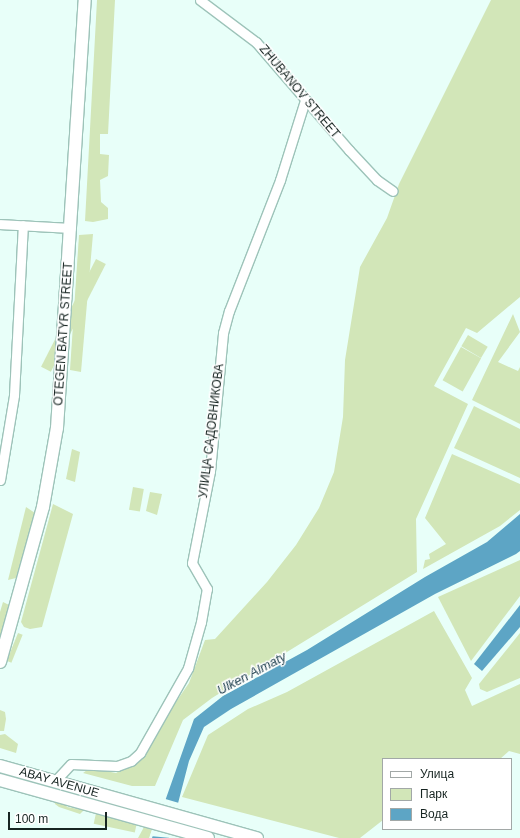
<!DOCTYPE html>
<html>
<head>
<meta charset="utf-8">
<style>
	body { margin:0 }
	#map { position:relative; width:520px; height:838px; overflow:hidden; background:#e8fff9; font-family:Helvetica,sans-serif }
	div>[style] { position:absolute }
	.green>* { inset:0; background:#d2e6b8; transform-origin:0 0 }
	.water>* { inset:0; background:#5da5c5 }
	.pier>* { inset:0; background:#e8fff9 }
	.roads { filter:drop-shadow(1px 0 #9dc3b9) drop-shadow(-1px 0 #9dc3b9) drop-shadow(0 1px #9dc3b9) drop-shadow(0 -1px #9dc3b9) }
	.minor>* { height:9px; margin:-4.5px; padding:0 4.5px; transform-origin:4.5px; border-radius:4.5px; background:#fff }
	.major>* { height:12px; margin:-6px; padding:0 6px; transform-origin:6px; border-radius:6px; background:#fff }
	span { translate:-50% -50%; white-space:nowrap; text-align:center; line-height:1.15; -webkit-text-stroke:3px #fff; paint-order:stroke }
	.street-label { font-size:12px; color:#172522 }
	.water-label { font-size:13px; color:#1c3e4c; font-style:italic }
	.legend { position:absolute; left:382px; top:758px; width:130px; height:72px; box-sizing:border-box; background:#fff; border:1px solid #a2a8a7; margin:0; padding:5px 7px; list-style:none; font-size:12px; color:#172522 }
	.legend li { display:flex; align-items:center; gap:8px; height:20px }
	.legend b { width:20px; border:1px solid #a2a8a7 }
	.scale { position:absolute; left:8px; top:812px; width:99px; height:18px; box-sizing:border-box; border:2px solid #172522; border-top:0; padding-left:5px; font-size:12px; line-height:14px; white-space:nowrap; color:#172522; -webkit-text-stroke:3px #fff; paint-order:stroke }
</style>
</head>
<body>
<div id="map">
	<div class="green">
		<i style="clip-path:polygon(97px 0,115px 0,108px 134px,100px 134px,100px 154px,109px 155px,108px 176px,100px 180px,101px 202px,108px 208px,108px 219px,93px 222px,85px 221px)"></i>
		<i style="clip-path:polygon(491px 0,520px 0,520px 297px,477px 333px,466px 328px,434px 386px,468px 404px,416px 519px,417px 572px,212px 698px,183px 720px,155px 786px,132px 786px,83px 773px,90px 768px,116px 773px,134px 763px,189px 683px,205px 640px,215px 639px,267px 582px,296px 545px,319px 508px,334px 472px,343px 417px,345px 360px,360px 267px,387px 218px,399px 184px)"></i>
		<i style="clip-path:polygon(93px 234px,81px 372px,70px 370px,79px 235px)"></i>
		<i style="left:96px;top:259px;width:11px;height:121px;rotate:27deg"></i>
		<i style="clip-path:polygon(513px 314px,520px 332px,498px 362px,518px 371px,520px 367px,520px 424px,472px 400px)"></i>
		<i style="left:468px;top:335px;width:23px;height:13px;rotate:31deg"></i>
		<i style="left:461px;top:347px;width:23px;height:38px;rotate:29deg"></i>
		<i style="clip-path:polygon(474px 406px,520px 429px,520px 478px,454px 448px)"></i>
		<i style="clip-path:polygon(72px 449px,80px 452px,75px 482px,66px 479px)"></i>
		<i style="clip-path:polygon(452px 454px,520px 484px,520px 510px,500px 526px,423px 569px,425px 560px,430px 559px,429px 554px,446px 544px,425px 518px)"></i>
		<i style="left:133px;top:487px;width:11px;height:23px;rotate:10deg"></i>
		<i style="clip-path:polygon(150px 492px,162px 494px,157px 515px,146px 511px)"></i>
		<i style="clip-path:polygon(53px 504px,73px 514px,42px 627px,30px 629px,24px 627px,21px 622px)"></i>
		<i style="clip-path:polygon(26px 507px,35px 513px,16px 578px,8px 580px)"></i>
		<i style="clip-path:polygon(520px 560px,520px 596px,471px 661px,438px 597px)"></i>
		<i style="clip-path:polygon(3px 602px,9px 605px,0 642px,0 612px)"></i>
		<i style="clip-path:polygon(434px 611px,472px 678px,465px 690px,472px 706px,520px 684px,520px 754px,509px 751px,500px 759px,383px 759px,383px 820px,360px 838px,339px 838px,182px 797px,208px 735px,248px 709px,287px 692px)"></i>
		<i style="left:18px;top:633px;width:5px;height:30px;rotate:22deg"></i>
		<i style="clip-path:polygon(520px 633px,520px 678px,487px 692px,480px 689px,479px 684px)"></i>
		<i style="clip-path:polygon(0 710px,5px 712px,6px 719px,4px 731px,0 731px)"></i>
		<i style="clip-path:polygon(5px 734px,18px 744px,16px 753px,0 748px,0 735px)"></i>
		<i style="clip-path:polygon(54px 799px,64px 800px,67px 807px,84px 810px,80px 814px,59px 807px,55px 804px)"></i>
		<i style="left:96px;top:813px;width:42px;height:11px;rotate:12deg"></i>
		<i style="clip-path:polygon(144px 827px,152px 830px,149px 838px,138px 838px)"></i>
	</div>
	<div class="water">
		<i style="clip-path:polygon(520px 514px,520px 551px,516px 554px,435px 594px,231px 709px,204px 727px,189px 761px,169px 838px,152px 838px,194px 719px,223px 696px,307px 650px,425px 577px,487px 542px)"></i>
		<i style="clip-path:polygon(520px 605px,520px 627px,482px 671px,474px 664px)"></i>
	</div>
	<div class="pier">
		<i style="clip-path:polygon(162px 798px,179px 803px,171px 838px,150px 836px)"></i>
	</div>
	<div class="roads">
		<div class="minor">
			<i style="left:200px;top:0;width:70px;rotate:36.9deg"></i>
			<i style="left:256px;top:42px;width:143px;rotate:49.3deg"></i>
			<i style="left:349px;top:150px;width:41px;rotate:47deg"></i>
			<i style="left:377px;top:180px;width:19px;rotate:35deg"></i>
			<i style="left:0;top:224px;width:71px;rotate:3.2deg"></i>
			<i style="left:0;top:480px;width:86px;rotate:-80.6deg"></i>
			<i style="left:14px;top:395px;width:170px;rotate:-87deg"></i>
			<i style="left:55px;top:781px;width:23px;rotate:-47deg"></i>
			<i style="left:71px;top:764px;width:46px;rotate:2.5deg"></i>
			<i style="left:117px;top:766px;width:15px;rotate:-20deg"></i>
			<i style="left:131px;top:761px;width:12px;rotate:-42deg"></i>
			<i style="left:140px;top:753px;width:98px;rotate:-60.5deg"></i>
			<i style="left:188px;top:668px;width:48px;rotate:-74.2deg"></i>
			<i style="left:201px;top:622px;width:34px;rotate:-80deg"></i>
			<i style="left:207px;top:589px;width:30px;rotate:-120deg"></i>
			<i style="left:192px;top:563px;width:94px;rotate:-78.9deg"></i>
			<i style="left:210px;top:471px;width:139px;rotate:-84.6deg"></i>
			<i style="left:223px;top:333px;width:23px;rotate:-75deg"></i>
			<i style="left:229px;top:311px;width:141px;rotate:-68.7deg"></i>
			<i style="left:280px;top:180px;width:84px;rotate:-72.6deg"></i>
		</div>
		<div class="major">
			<i style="left:0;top:662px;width:161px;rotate:-74.5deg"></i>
			<i style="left:43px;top:507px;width:80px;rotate:-80deg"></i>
			<i style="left:57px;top:428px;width:429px;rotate:-86.3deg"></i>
			<i style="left:0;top:766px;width:267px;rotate:15.7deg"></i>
			<i style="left:0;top:780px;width:216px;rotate:15.6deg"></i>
		</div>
	</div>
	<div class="street-label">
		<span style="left:299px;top:92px;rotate:50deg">ZHUBANOV STREET</span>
		<span style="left:64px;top:334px;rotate:-86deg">OTEGEN BATYR STREET</span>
		<span style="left:212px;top:431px;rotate:-83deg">УЛИЦА САДОВНИКОВА</span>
		<span style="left:59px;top:783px;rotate:16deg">ABAY AVENUE</span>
	</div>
	<div class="water-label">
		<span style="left:252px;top:674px;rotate:-28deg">Ulken Almaty</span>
	</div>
	<ul class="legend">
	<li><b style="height:5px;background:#fff"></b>Улица</li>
	<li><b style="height:11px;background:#d2e6b8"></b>Парк</li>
	<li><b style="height:11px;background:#5da5c5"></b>Вода</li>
	</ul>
	<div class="scale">100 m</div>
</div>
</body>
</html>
